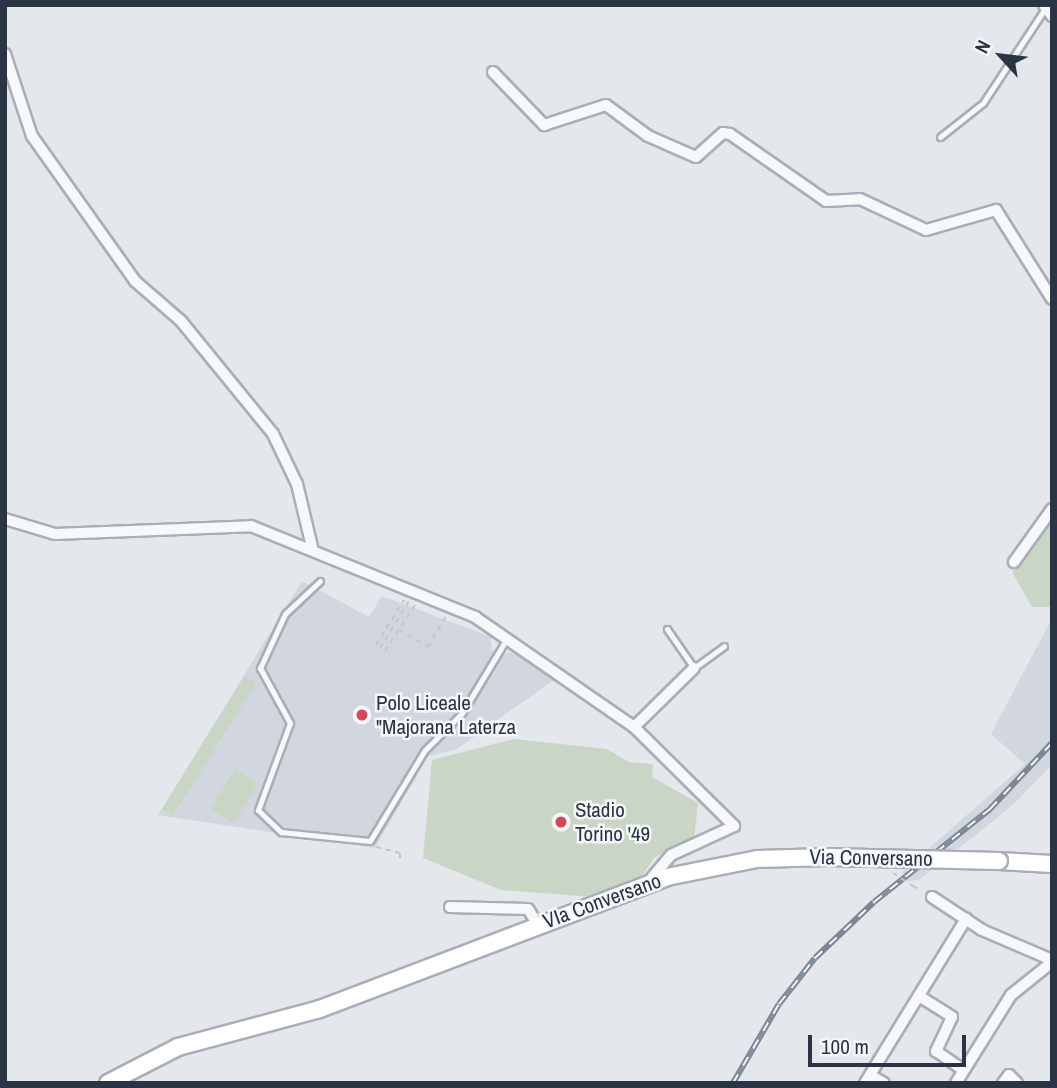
<!DOCTYPE html>
<html>
<head>
<meta charset="utf-8">
<style>
	body { margin:0 }
	#map { position:relative; width:1057px; height:1088px; overflow:hidden; background:#e4e7ec; font-family:"Archivo Narrow",sans-serif }
	div>[style] { position:absolute }
	.built>* { inset:0; background:#d2d6de }
	.green>* { inset:0; background:#c9d6c5; transform-origin:0 0 }
	.path>* { height:2px; margin-top:-1px; transform-origin:0; background:repeating-linear-gradient(90deg,#c2c5cb 0 5px,transparent 0 10px) }
	.roads { filter:drop-shadow(2px 0 #a9aeb7) drop-shadow(-2px 0 #a9aeb7) drop-shadow(0 2px #a9aeb7) drop-shadow(0 -2px #a9aeb7) }
	.service>* { height:5px; margin:-2.5px; padding:0 2.5px; transform-origin:2.5px; border-radius:2.5px; background:#f7f8fa }
	.minor>* { height:10px; margin:-5px; padding:0 5px; transform-origin:5px; border-radius:5px; background:#f7f8fa }
	.secondary>* { height:16px; margin:-8px; padding:0 8px; transform-origin:8px; border-radius:8px; background:#fff }
	.rail>* { height:6px; margin-top:-3px; transform-origin:0; background:repeating-linear-gradient(90deg,#f4f6f9 0 10px,#7d8696 0 20px); box-sizing:border-box; border-block:2px solid #7d8696 }
	.path-bridge>* { height:2px; margin-top:-1px; transform-origin:0; background:repeating-linear-gradient(90deg,#c2c5cb 0 5px,transparent 0 10px) }
	.bridges { filter:drop-shadow(2px 0 #a9aeb7) drop-shadow(-2px 0 #a9aeb7) drop-shadow(0 2px #a9aeb7) drop-shadow(0 -2px #a9aeb7) }
	.secondary-bridge>* { height:16px; margin:-8px; padding:0 8px; transform-origin:8px; border-radius:8px; background:#fff }
	.dots>* { width:19px; height:19px; translate:-50% -50%; box-sizing:border-box; border:4px solid #f4f6f9; border-radius:50% }
	span { translate:-50% -50%; white-space:nowrap; text-align:center; line-height:1.15; -webkit-text-stroke:5px #f4f6f9; paint-order:stroke }
	.poi-label { font-size:21px; color:#2b3445 }
	.left { translate:0 -50%; text-align:left }
	.street-label { font-size:21px; color:#2b3445 }
	.frame { position:absolute; inset:0; border:7px solid #2b3445; pointer-events:none }
	.north { position:absolute; left:966px; top:21px; width:70px; height:70px; -webkit-text-stroke:5px #f4f6f9; paint-order:stroke; rotate:297deg; font-size:19px; font-weight:700; line-height:28px; text-align:center; color:#2b3445 }
	.north::after { content:''; display:block; margin:auto; width:24px; height:32px; background:#2b3445; clip-path:polygon(50% 0,100% 100%,50% 72%,0 100%) }
	.scale { position:absolute; left:808px; top:1035px; width:158px; height:32px; box-sizing:border-box; border:4px solid #2b3445; border-top:0; padding-left:9px; font-size:21px; line-height:24px; white-space:nowrap; color:#2b3445; -webkit-text-stroke:5px #f4f6f9; paint-order:stroke }
</style>
</head>
<body>
<div id="map">
	<div class="built">
		<i style="clip-path:polygon(302px 581px,369px 617px,382px 596px,491px 637px,491px 649px,502px 656px,513px 651px,554px 680px,455px 750px,428px 756px,375px 848px,158px 815px)"></i>
		<i style="clip-path:polygon(1052px 618px,1052px 765px,1013px 805px,919px 880px,902px 882px,903px 871px,1025px 764px,991px 734px)"></i>
	</div>
	<div class="green">
		<i style="clip-path:polygon(1052px 513px,1052px 607px,1032px 607px,1012px 572px)"></i>
		<i style="left:245px;top:676px;width:13px;height:157px;rotate:32deg"></i>
		<i style="clip-path:polygon(514px 739px,607px 749px,629px 762px,653px 764px,652px 777px,698px 803px,694px 841px,655px 857px,638px 882px,593px 897px,501px 890px,423px 858px,432px 760px)"></i>
		<i style="left:235px;top:769px;width:27px;height:47px;rotate:31deg"></i>
	</div>
	<div class="path">
		<i style="left:399px;top:630px;width:34px;rotate:30deg"></i>
		<i style="left:428px;top:647px;width:36px;rotate:-60deg"></i>
		<i style="left:376px;top:645px;width:53px;rotate:-58.1deg"></i>
		<i style="left:380px;top:648px;width:55px;rotate:-58.3deg"></i>
		<i style="left:385px;top:651px;width:55px;rotate:-56.9deg"></i>
		<i style="left:376px;top:847px;width:25px;rotate:14deg"></i>
		<i style="left:400px;top:853px;width:8px;rotate:90deg"></i>
		<i style="left:913px;top:886px;width:10px;rotate:29deg"></i>
	</div>
	<div class="roads">
		<div class="service">
			<i style="left:940px;top:137px;width:55px;rotate:-38.3deg"></i>
			<i style="left:983px;top:103px;width:111px;rotate:-56.7deg"></i>
			<i style="left:320px;top:581px;width:48px;rotate:136.7deg"></i>
			<i style="left:285px;top:614px;width:60px;rotate:114.8deg"></i>
			<i style="left:260px;top:668px;width:63px;rotate:61.4deg"></i>
			<i style="left:290px;top:723px;width:93px;rotate:110.2deg"></i>
			<i style="left:258px;top:810px;width:32px;rotate:44deg"></i>
			<i style="left:281px;top:832px;width:89px;rotate:5.8deg"></i>
			<i style="left:370px;top:841px;width:106px;rotate:-58.9deg"></i>
			<i style="left:425px;top:750px;width:52px;rotate:-45deg"></i>
			<i style="left:462px;top:713px;width:85px;rotate:-58.9deg"></i>
			<i style="left:667px;top:629px;width:47px;rotate:55.3deg"></i>
			<i style="left:694px;top:668px;width:37px;rotate:-36deg"></i>
		</div>
		<div class="minor">
			<i style="left:1044px;top:5px;width:14px;rotate:54deg"></i>
			<i style="left:5px;top:54px;width:86px;rotate:71.8deg"></i>
			<i style="left:32px;top:136px;width:178px;rotate:54.6deg"></i>
			<i style="left:135px;top:281px;width:61px;rotate:41deg"></i>
			<i style="left:181px;top:321px;width:146px;rotate:50.8deg"></i>
			<i style="left:273px;top:434px;width:55px;rotate:64.4deg"></i>
			<i style="left:297px;top:484px;width:65px;rotate:76.6deg"></i>
			<i style="left:493px;top:72px;width:74px;rotate:46.1deg"></i>
			<i style="left:544px;top:125px;width:65px;rotate:-17.9deg"></i>
			<i style="left:606px;top:105px;width:52px;rotate:36.4deg"></i>
			<i style="left:648px;top:136px;width:52px;rotate:23.6deg"></i>
			<i style="left:696px;top:157px;width:36px;rotate:-42deg"></i>
			<i style="left:723px;top:133px;width:7px;rotate:8deg"></i>
			<i style="left:730px;top:134px;width:117px;rotate:34.9deg"></i>
			<i style="left:826px;top:201px;width:34px;rotate:-3deg"></i>
			<i style="left:860px;top:199px;width:73px;rotate:25.2deg"></i>
			<i style="left:926px;top:230px;width:73px;rotate:-15.9deg"></i>
			<i style="left:996px;top:210px;width:105px;rotate:57.8deg"></i>
			<i style="left:5px;top:519px;width:52px;rotate:16.7deg"></i>
			<i style="left:55px;top:534px;width:196px;rotate:-2.3deg"></i>
			<i style="left:251px;top:526px;width:242px;rotate:22.1deg"></i>
			<i style="left:475px;top:617px;width:193px;rotate:34.7deg"></i>
			<i style="left:634px;top:727px;width:141px;rotate:44.7deg"></i>
			<i style="left:734px;top:826px;width:69px;rotate:155.3deg"></i>
			<i style="left:671px;top:855px;width:39px;rotate:130deg"></i>
			<i style="left:1014px;top:562px;width:65px;rotate:-54.4deg"></i>
			<i style="left:634px;top:727px;width:84px;rotate:-44.5deg"></i>
			<i style="left:932px;top:897px;width:60px;rotate:33.4deg"></i>
			<i style="left:982px;top:930px;width:76px;rotate:23.2deg"></i>
			<i style="left:450px;top:907px;width:78px;rotate:1.5deg"></i>
			<i style="left:528px;top:909px;width:19px;rotate:58deg"></i>
			<i style="left:919px;top:996px;width:39px;rotate:32deg"></i>
			<i style="left:952px;top:1017px;width:38px;rotate:115deg"></i>
			<i style="left:936px;top:1051px;width:33px;rotate:35deg"></i>
			<i style="left:870px;top:1075px;width:16px;rotate:30deg"></i>
			<i style="left:865px;top:1083px;width:193px;rotate:-58.4deg"></i>
			<i style="left:956px;top:1083px;width:104px;rotate:-58deg"></i>
			<i style="left:1011px;top:995px;width:53px;rotate:-38.8deg"></i>
			<i style="left:1003px;top:1083px;width:10px;rotate:-53deg"></i>
			<i style="left:1009px;top:1075px;width:11px;rotate:45deg"></i>
		</div>
		<div class="secondary">
			<i style="left:999px;top:861px;width:53px;rotate:3.2deg"></i>
			<i style="left:108px;top:1083px;width:79px;rotate:-27.2deg"></i>
			<i style="left:178px;top:1047px;width:147px;rotate:-15deg"></i>
			<i style="left:320px;top:1009px;width:371px;rotate:-20.8deg"></i>
			<i style="left:667px;top:877px;width:92px;rotate:-11.3deg"></i>
			<i style="left:757px;top:859px;width:71px;rotate:-1.6deg"></i>
		</div>
	</div>
	<div class="rail">
		<i style="left:733px;top:1083px;width:91px;rotate:-59.8deg"></i>
		<i style="left:779px;top:1004px;width:58px;rotate:-52deg"></i>
		<i style="left:815px;top:958px;width:81px;rotate:-43.5deg"></i>
		<i style="left:874px;top:902px;width:149px;rotate:-38.7deg"></i>
		<i style="left:990px;top:809px;width:91px;rotate:-46.8deg"></i>
	</div>
	<div class="path-bridge">
		<i style="left:893px;top:873px;width:24px;rotate:33deg"></i>
	</div>
	<div class="bridges">
		<div class="secondary-bridge">
			<i style="left:828px;top:857px;width:171px;rotate:1.3deg"></i>
		</div>
	</div>
	<div class="dots">
		<i style="left:362px;top:715px;background:#d1495b"></i>
		<i style="left:561px;top:822px;background:#d1495b"></i>
	</div>
	<div class="poi-label">
		<span class="left" style="left:376px;top:715px">Polo Liceale<br>"Majorana Laterza</span>
		<span class="left" style="left:575px;top:822px">Stadio<br>Torino '49</span>
	</div>
	<div class="street-label">
		<span style="left:871px;top:858px;rotate:1deg">Via Conversano</span>
		<span style="left:602px;top:901px;rotate:-20deg">VIa Conversano</span>
	</div>
	<div class="frame"></div>
	<div class="north">N</div>
	<div class="scale">100 m</div>
</div>
</body>
</html>
